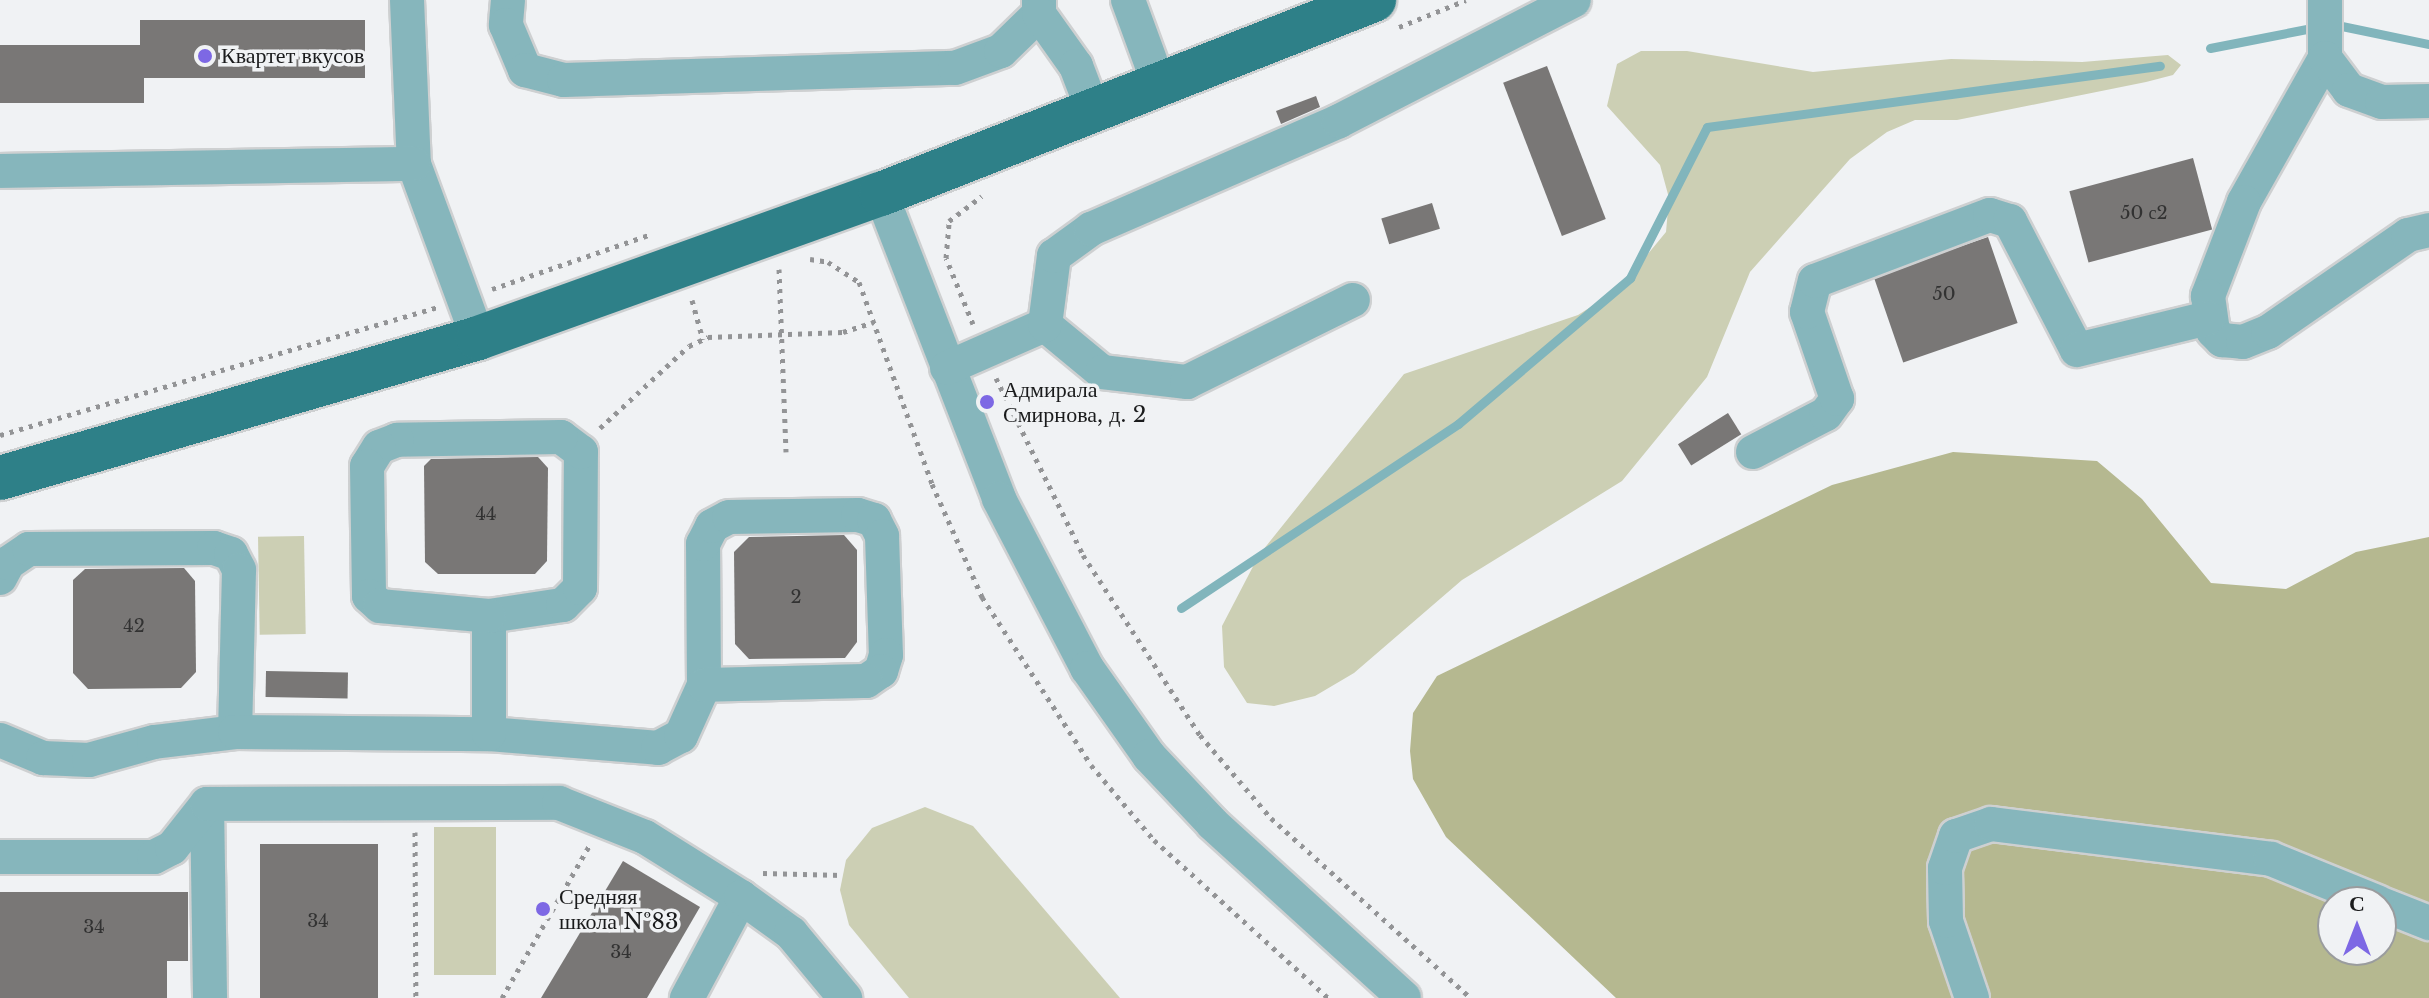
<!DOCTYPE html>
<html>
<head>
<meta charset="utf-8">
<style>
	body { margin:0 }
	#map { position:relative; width:2429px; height:998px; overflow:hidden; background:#f0f2f4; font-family:"Libre Baskerville",serif }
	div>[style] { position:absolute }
	.green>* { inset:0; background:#cccfb4; transform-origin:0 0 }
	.forest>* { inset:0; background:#b5b890 }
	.stream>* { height:9px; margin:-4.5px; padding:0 4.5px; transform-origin:4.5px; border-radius:4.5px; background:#81b5bc }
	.building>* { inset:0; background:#797776; transform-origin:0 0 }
	.path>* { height:5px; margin-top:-2.5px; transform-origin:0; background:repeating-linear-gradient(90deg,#939496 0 4px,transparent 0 10px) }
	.roads { filter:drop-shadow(2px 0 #ced0d1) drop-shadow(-2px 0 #ced0d1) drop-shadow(0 2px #ced0d1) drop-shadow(0 -2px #ced0d1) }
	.minor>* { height:34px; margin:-17px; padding:0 17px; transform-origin:17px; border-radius:17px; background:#86b6bc }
	.major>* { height:44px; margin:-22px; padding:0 22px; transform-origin:22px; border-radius:22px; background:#2e8088 }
	.dots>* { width:22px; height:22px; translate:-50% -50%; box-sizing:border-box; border:4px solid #f0f2f4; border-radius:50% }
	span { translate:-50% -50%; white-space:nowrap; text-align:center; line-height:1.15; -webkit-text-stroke:7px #f0f2f4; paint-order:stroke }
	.number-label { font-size:18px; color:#323232 }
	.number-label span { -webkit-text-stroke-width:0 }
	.poi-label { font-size:22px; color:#1a1b1c }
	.left { translate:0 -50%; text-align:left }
	.north { position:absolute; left:2317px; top:886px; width:80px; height:80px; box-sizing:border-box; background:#f0f2f4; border:2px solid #9a9c9e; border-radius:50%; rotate:0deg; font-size:22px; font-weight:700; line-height:32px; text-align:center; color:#1a1b1c }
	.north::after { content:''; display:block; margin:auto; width:28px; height:36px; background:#7d68e4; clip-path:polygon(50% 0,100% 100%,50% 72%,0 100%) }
</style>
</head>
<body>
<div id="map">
	<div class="green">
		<i style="clip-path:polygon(1641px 51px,1687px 51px,1813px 72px,1951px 59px,2082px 62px,2168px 55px,2181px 65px,2173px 75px,2146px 82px,1957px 120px,1915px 120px,1887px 132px,1850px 159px,1750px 272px,1707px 377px,1622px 481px,1462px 580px,1354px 673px,1315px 696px,1274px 706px,1247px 703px,1224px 667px,1222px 626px,1259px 555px,1404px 374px,1578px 315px,1619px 289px,1666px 232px,1669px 198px,1660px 165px,1607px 106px,1617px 64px)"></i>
		<i style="left:304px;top:536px;width:98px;height:46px;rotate:89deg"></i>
		<i style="clip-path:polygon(925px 807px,973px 826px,1120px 998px,909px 998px,849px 925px,840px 890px,846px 860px,872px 828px)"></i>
		<i style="left:434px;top:827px;width:62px;height:148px"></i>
	</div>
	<div class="forest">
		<i style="clip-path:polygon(evenodd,1953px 452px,2097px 461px,2142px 499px,2211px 583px,2286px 589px,2356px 552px,2429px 537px,2429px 998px,1616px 998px,1446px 837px,1413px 779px,1410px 751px,1413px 713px,1437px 676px,1832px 485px,1953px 452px,2333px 902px,2381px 902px,2381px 950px,2333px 950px,2333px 902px)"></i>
	</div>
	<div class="stream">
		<i style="left:2332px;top:24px;width:99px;rotate:11.7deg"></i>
		<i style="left:2210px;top:48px;width:109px;rotate:-11.1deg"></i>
		<i style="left:1181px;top:608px;width:333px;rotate:-33.6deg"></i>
		<i style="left:1458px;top:424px;width:226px;rotate:-40.3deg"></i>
		<i style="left:1630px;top:278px;width:169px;rotate:-63deg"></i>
		<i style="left:1707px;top:127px;width:457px;rotate:-7.7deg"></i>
	</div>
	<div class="building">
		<i style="clip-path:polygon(140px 20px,365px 20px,365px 78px,144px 78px,144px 103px,0 103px,0 45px,140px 45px)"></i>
		<i style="left:1547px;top:66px;width:164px;height:47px;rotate:69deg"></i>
		<i style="clip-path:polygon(1316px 96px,1320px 107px,1281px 124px,1276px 111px)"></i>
		<i style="left:2193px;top:158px;width:74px;height:128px;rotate:75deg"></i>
		<i style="left:1432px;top:203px;width:27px;height:53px;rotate:73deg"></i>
		<i style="left:1988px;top:237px;width:91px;height:121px;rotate:71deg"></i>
		<i style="left:1728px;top:413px;width:25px;height:59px;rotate:58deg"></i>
		<i style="clip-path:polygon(538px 457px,548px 468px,547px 561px,535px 574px,438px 574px,425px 562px,424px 466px,431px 459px)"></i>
		<i style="clip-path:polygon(844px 535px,857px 550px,857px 642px,845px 658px,749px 659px,735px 644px,734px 552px,749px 537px)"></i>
		<i style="clip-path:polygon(184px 568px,195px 581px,196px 672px,181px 688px,88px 689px,73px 673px,73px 580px,85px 569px)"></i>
		<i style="left:266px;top:671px;width:82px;height:26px;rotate:1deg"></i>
		<i style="left:260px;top:844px;width:118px;height:154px"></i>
		<i style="clip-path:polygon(623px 861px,700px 907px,647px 998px,541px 998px)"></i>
		<i style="clip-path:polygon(0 892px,188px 892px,188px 961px,167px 961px,167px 998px,0 998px)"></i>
	</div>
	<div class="path">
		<i style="left:1399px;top:27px;width:72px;rotate:-21.9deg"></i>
		<i style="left:810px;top:259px;width:18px;rotate:9deg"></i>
		<i style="left:828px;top:262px;width:37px;rotate:33deg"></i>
		<i style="left:859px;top:282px;width:215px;rotate:70.1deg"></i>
		<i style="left:932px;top:484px;width:124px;rotate:66.1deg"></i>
		<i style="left:982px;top:597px;width:200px;rotate:57deg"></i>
		<i style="left:1091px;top:765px;width:98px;rotate:50deg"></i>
		<i style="left:1154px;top:840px;width:235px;rotate:42.2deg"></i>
		<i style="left:779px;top:269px;width:183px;rotate:87.8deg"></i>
		<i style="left:492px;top:289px;width:166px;rotate:-19deg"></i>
		<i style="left:692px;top:300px;width:41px;rotate:74.6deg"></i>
		<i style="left:973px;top:324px;width:71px;rotate:-112.2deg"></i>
		<i style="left:946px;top:258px;width:37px;rotate:-85deg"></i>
		<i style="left:949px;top:221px;width:41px;rotate:-37.1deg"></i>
		<i style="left:996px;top:378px;width:197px;rotate:63.8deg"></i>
		<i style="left:1083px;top:555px;width:215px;rotate:57deg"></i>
		<i style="left:1200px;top:735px;width:109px;rotate:49.5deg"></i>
		<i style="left:1271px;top:818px;width:269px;rotate:42deg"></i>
		<i style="left:600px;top:428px;width:121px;rotate:-42.7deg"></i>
		<i style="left:689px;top:346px;width:21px;rotate:-25deg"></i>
		<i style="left:708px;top:337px;width:135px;rotate:-2.1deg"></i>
		<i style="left:843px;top:332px;width:32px;rotate:-18deg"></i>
		<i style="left:0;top:435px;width:455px;rotate:-16.3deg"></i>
		<i style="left:415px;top:832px;width:166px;rotate:89.7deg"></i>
		<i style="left:763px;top:873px;width:79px;rotate:1.5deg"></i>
		<i style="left:502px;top:998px;width:175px;rotate:-60.2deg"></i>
	</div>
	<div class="roads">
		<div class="minor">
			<i style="left:407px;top:0;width:164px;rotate:87.6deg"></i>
			<i style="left:414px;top:164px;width:185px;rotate:69.8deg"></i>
			<i style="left:508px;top:0;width:25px;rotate:95deg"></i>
			<i style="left:506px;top:25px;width:49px;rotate:67.1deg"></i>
			<i style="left:525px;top:70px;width:40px;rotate:14.4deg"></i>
			<i style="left:564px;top:80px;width:391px;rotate:-1.8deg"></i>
			<i style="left:955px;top:68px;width:49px;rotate:-20.3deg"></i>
			<i style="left:1001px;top:51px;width:53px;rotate:-44.2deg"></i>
			<i style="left:1039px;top:14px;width:14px;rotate:-90deg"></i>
			<i style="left:1128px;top:0;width:87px;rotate:69.9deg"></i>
			<i style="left:2325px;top:0;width:58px;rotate:90deg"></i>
			<i style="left:2325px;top:58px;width:165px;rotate:119.4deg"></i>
			<i style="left:2244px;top:202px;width:101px;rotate:111deg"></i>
			<i style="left:2208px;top:296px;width:35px;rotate:82deg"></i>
			<i style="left:2213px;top:331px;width:13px;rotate:45deg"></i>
			<i style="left:2222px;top:340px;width:21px;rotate:5deg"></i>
			<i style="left:2243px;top:342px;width:27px;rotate:-22deg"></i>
			<i style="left:2268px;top:332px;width:170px;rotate:-34.7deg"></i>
			<i style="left:2408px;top:235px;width:22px;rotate:-13deg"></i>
			<i style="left:1039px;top:14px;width:64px;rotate:54.6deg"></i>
			<i style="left:1076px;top:66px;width:45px;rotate:69.1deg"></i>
			<i style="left:2325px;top:58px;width:40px;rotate:53deg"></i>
			<i style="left:2349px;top:90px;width:35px;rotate:20deg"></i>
			<i style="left:2382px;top:102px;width:47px;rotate:-1.2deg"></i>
			<i style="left:0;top:171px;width:414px;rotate:-1deg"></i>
			<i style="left:881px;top:194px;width:327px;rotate:68.8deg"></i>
			<i style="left:999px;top:499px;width:191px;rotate:62.5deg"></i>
			<i style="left:1087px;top:668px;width:108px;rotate:54.8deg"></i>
			<i style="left:1149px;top:756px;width:93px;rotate:46.7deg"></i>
			<i style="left:1213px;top:824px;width:258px;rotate:42.3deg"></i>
			<i style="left:1045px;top:325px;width:74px;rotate:39.5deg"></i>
			<i style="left:1102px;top:372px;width:86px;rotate:6.7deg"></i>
			<i style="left:1187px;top:382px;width:185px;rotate:-26.3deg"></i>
			<i style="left:947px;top:368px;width:107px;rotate:-23.7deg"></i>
			<i style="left:1045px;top:325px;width:70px;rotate:-82.6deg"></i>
			<i style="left:1054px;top:256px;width:46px;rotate:-36.1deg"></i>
			<i style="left:1091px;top:229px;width:270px;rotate:-23.5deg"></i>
			<i style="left:1339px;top:121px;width:264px;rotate:-27.2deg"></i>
			<i style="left:1753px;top:452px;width:82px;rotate:-27.5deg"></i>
			<i style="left:1826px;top:414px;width:19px;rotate:-54deg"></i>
			<i style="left:1837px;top:399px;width:92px;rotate:-109deg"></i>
			<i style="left:1807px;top:312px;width:32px;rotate:-76deg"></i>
			<i style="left:1815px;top:281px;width:187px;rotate:-20.7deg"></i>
			<i style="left:1990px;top:215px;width:21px;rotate:17deg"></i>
			<i style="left:2010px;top:221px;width:145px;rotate:62.6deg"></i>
			<i style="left:2077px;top:350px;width:135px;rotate:-13.7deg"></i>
			<i style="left:0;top:578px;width:17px;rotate:-62deg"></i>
			<i style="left:8px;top:563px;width:25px;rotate:-34deg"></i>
			<i style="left:29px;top:549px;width:185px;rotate:-0.3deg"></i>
			<i style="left:214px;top:548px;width:18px;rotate:19deg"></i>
			<i style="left:231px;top:554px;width:18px;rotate:63deg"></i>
			<i style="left:239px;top:570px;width:162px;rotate:91.4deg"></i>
			<i style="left:489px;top:734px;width:170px;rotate:4.7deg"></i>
			<i style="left:658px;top:748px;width:26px;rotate:-28deg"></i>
			<i style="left:681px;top:736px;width:56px;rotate:-65.7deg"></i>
			<i style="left:704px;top:685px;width:141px;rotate:-90.4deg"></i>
			<i style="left:703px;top:544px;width:20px;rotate:-63deg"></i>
			<i style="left:712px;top:526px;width:19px;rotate:-28deg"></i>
			<i style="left:729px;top:517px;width:129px;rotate:-0.9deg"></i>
			<i style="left:858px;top:515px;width:17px;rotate:17deg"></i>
			<i style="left:874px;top:520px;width:18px;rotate:63deg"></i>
			<i style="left:882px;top:536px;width:119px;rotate:88.1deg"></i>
			<i style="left:886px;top:655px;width:17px;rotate:107deg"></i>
			<i style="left:881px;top:671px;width:18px;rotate:146deg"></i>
			<i style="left:866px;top:681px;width:162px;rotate:178.6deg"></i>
			<i style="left:0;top:740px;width:47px;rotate:22.7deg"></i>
			<i style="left:43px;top:758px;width:46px;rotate:2.5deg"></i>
			<i style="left:89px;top:760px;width:67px;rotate:-15.5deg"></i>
			<i style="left:154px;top:742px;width:82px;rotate:-7deg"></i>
			<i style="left:235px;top:732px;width:254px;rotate:0.5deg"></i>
			<i style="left:489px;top:734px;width:118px;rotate:-90deg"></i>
			<i style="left:489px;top:616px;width:75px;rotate:-8.5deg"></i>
			<i style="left:563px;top:605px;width:24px;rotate:-45deg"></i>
			<i style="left:580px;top:588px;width:136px;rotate:-89.6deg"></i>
			<i style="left:581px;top:452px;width:25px;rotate:-143deg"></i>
			<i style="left:561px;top:437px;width:164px;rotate:179deg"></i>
			<i style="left:397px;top:440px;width:19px;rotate:159deg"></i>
			<i style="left:379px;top:447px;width:22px;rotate:122deg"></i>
			<i style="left:367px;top:466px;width:130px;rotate:89.1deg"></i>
			<i style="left:369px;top:596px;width:15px;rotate:42deg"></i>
			<i style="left:380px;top:606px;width:109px;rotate:5.2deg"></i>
			<i style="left:207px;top:804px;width:194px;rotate:89.1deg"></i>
			<i style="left:0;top:857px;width:154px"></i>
			<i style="left:154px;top:857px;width:20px;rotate:-27deg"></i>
			<i style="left:172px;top:848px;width:56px;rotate:-51.5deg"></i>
			<i style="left:207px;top:804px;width:352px;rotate:-0.2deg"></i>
			<i style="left:559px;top:803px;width:92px;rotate:21.6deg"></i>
			<i style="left:645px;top:837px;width:113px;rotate:32deg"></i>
			<i style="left:741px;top:897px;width:115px;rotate:118.1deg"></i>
			<i style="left:741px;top:897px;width:62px;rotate:35.8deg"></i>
			<i style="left:791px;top:933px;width:85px;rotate:50.3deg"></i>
			<i style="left:2381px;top:904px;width:52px;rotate:21.6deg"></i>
			<i style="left:1972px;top:998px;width:81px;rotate:-108.7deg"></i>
			<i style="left:1946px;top:921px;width:53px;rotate:-91.1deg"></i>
			<i style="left:1945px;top:868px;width:34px;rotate:-71deg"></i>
			<i style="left:1956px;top:836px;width:37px;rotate:-19deg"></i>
			<i style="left:1991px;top:824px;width:282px;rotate:7.1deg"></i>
			<i style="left:2271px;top:859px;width:114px;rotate:22.1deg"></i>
		</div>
		<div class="major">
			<i style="left:0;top:478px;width:498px;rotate:-16.3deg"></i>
			<i style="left:478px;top:338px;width:428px;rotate:-19.7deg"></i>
			<i style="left:881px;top:194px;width:530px;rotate:-21.48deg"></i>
		</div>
	</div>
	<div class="dots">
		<i style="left:205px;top:56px;background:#7d68e4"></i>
		<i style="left:987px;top:402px;background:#7d68e4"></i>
		<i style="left:543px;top:909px;background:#7d68e4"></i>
	</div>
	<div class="number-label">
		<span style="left:2144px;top:213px">50 с2</span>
		<span style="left:1944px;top:294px">50</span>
		<span style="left:486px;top:514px">44</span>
		<span style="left:796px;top:597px">2</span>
		<span style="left:134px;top:626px">42</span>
		<span style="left:318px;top:921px">34</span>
		<span style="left:94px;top:927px">34</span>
		<span style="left:621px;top:952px">34</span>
	</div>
	<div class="poi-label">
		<span class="left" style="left:221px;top:56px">Квартет вкусов</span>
		<span class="left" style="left:1003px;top:402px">Адмирала<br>Смирнова, д. 2</span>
		<span class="left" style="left:559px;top:909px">Средняя<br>школа №83</span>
	</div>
	<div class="north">С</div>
</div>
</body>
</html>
